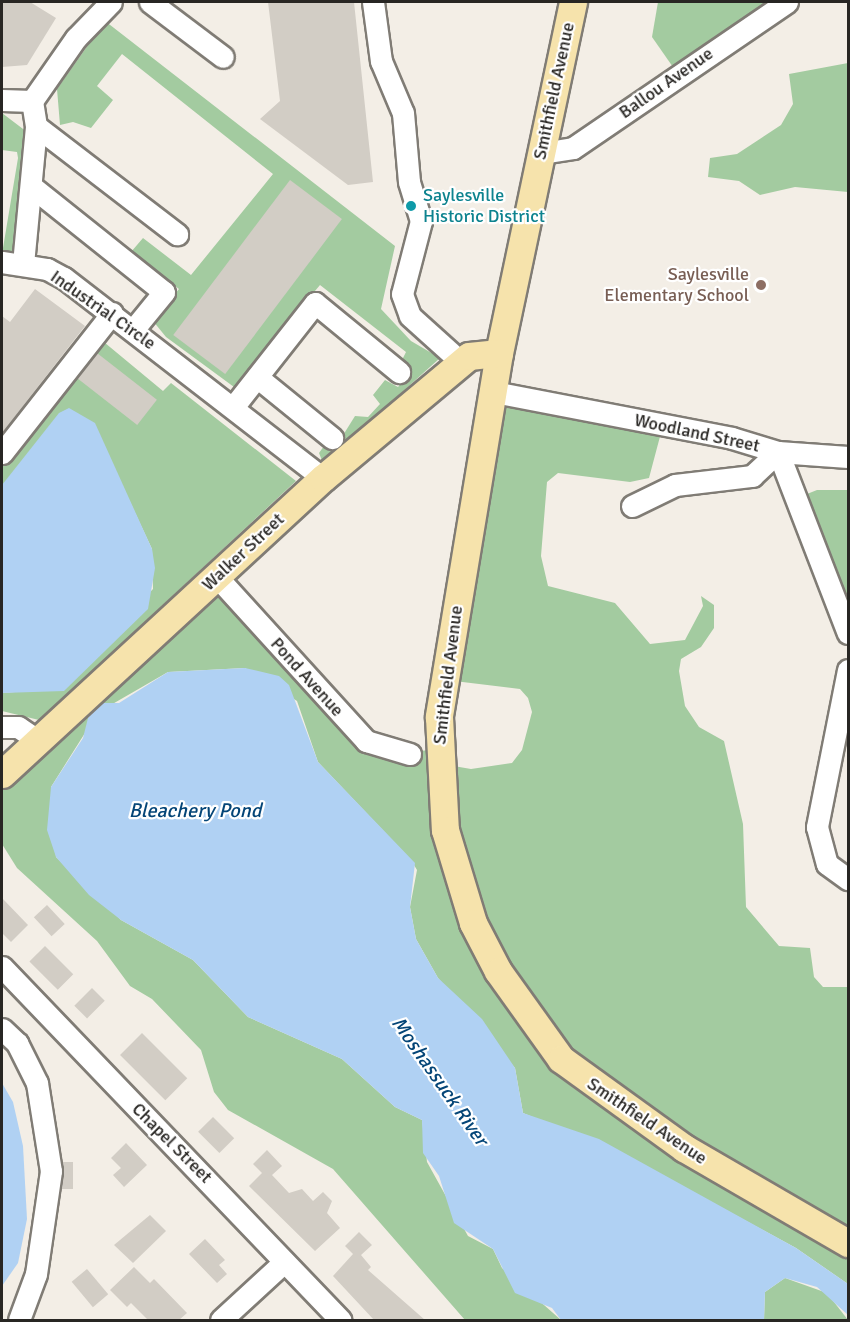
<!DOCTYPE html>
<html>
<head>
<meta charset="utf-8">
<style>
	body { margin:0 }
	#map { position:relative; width:850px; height:1322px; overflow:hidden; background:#f3eee6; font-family:Signika,sans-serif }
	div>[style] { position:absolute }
	.green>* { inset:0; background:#a3cba0 }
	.water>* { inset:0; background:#b0d1f3 }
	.building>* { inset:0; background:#d2cdc5; transform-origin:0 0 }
	.roads { filter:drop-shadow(2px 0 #807c75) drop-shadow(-2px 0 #807c75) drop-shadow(0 2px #807c75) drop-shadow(0 -2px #807c75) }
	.minor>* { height:21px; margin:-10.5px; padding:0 10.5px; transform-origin:10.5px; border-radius:10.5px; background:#fff }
	.major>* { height:27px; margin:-13.5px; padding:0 13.5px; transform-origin:13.5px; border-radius:13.5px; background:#f6e3ac }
	.dots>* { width:16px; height:16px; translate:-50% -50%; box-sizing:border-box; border:3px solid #fff; border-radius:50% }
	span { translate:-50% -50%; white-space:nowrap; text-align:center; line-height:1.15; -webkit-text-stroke:4.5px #fff; paint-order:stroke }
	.street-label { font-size:18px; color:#282623 }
	.culture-label { font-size:18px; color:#0d838f }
	.left { translate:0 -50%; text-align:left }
	.education-label { font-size:18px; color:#785e54 }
	.right { translate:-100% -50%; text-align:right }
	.water-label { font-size:20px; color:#044577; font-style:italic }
	.frame { position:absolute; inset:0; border:3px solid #282623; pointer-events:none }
</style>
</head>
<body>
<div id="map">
	<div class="green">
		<i style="clip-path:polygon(658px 2px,780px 2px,675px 70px,652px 37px)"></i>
		<i style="clip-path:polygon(105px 21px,395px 246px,381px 309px,411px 341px,440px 358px,323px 463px,319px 453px,324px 446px,335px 448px,355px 416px,368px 417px,380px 404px,373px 395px,385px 380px,398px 387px,410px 373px,401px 362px,406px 352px,320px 285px,234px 387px,166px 337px,153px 321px,179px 289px,131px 252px,143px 238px,191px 275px,273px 174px,122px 54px,97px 86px,113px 100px,91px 128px,73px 122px,60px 125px,57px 89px)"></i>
		<i style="clip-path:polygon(848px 63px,848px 192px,795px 187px,760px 195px,739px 181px,708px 177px,710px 158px,737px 154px,781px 125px,793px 104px,789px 74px)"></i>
		<i style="clip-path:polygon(2px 113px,27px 132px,13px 240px,32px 258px,2px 254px,18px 158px,17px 152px,2px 150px)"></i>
		<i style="clip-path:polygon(87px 328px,163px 391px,171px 383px,296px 481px,39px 720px,2px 711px,2px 693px,55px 689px,153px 589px,152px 549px,101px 440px,2px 485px,2px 440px)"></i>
		<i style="clip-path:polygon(491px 400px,662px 429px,649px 478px,630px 482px,558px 473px,547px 482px,541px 556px,548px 586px,615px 603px,650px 644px,685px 640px,703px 606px,701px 596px,714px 605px,714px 628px,701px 647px,681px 659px,679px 671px,685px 706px,699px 727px,724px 741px,743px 824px,746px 907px,779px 946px,810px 948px,814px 977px,823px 987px,848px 987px,848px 1284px,796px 1248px,632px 1159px,523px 1113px,515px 1068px,438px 978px,416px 939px,410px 907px,417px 870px,411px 860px,318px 762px,297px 701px,245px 668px,168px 672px,109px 706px,90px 725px,51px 787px,56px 857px,121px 920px,193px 960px,248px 1017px,342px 1059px,395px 1107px,422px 1120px,427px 1162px,468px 1236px,493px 1249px,502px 1268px,561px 1320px,465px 1320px,333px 1169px,228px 1110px,214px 1092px,201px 1050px,152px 999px,130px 986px,97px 941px,17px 868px,2px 844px,2px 770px,212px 578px,394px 753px,431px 750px,442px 764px,471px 769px,512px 763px,522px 750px,532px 712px,528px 698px,520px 689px,446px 680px)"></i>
		<i style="clip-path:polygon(817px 490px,848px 490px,848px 640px,802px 496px)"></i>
		<i style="clip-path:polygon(785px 1278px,827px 1293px,848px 1320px,764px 1320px,765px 1292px)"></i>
	</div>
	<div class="water">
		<i style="clip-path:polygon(69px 408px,95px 423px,152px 549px,155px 568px,148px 609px,64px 691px,2px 693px,2px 485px,59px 413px)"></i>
		<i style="clip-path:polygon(245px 668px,279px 676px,289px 685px,318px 762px,415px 863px,410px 907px,416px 939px,438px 978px,482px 1019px,515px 1068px,523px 1113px,599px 1139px,796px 1248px,848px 1284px,848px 1315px,817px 1287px,785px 1278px,765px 1292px,764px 1320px,561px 1320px,552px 1308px,515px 1293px,493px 1249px,454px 1223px,439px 1176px,423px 1153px,422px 1120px,395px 1107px,342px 1059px,248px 1017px,193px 960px,121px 920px,89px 895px,56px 857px,47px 830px,51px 787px,83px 738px,89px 714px,102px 703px,119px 703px,168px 672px)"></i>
		<i style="clip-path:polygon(2px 1083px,13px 1102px,23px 1146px,27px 1219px,18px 1263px,2px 1286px)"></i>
	</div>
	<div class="building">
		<i style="clip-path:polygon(2px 2px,30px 2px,56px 18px,27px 65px,2px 67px)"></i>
		<i style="clip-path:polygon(268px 2px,354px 2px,373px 182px,348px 185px,260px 119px,280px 101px)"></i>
		<i style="left:290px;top:180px;width:65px;height:194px;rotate:37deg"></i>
		<i style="clip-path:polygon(35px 289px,85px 326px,2px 433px,2px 316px,10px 322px)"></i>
		<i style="left:97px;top:353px;width:76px;height:32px;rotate:38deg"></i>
		<i style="clip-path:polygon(2px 898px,28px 925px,11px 942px,2px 933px)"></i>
		<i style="left:47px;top:905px;width:26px;height:18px;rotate:47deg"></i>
		<i style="left:45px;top:946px;width:40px;height:22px;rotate:45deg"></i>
		<i style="left:92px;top:988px;width:18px;height:25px;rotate:45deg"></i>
		<i style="left:142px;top:1033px;width:64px;height:31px;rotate:45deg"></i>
		<i style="left:213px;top:1117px;width:30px;height:21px;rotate:45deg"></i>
		<i style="clip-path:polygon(126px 1143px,147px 1165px,124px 1187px,113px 1175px,121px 1168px,111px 1158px)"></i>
		<i style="clip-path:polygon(267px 1150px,282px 1166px,272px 1175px,289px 1193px,302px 1189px,313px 1201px,323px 1192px,332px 1201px,327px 1213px,340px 1228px,315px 1251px,249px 1186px,262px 1173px,253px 1164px)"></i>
		<i style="left:62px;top:1162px;width:11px;height:27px"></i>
		<i style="clip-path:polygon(150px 1215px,166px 1231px,133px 1263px,114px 1245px)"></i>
		<i style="clip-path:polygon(359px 1232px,372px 1245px,361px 1255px,371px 1267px,368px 1270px,425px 1320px,374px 1320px,333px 1276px,353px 1254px,345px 1246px)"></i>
		<i style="clip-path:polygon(205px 1239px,225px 1260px,219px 1265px,227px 1274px,217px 1283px,189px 1254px)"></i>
		<i style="clip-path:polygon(134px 1267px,150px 1283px,154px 1279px,187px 1313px,179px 1320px,148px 1320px,131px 1303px,127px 1307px,110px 1290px)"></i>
		<i style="left:87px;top:1269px;width:33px;height:20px;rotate:50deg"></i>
	</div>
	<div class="roads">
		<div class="minor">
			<i style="left:150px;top:2px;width:91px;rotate:37deg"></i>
			<i style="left:373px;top:2px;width:60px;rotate:82.3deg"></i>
			<i style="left:381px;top:61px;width:56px;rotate:67.1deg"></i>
			<i style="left:403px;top:113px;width:69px;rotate:85deg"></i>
			<i style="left:409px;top:182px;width:41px;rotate:72.9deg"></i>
			<i style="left:421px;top:221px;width:75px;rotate:104.6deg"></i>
			<i style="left:402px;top:294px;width:23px;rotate:70deg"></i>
			<i style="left:410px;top:316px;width:69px;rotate:42deg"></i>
			<i style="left:2px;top:100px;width:30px;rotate:2deg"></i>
			<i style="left:36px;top:126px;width:178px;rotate:37.5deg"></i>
			<i style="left:542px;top:153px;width:31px;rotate:-9deg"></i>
			<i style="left:573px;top:148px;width:259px;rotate:-34.3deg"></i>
			<i style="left:31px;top:186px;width:170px;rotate:38.6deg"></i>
			<i style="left:164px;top:292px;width:49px;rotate:129.2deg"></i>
			<i style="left:2px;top:262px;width:46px;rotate:8.8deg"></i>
			<i style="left:47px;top:269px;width:19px;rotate:28deg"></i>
			<i style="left:64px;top:278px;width:327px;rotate:37.7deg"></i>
			<i style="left:23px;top:264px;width:139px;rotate:-84.6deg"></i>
			<i style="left:36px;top:126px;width:25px;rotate:-99deg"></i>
			<i style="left:32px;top:101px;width:77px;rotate:-55.1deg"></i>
			<i style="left:76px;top:38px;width:50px;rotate:-45.8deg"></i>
			<i style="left:257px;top:377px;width:97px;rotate:39.1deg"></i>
			<i style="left:494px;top:392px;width:242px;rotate:10.9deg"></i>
			<i style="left:732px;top:438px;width:48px;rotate:16.9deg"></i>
			<i style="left:778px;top:452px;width:194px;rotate:68.9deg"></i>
			<i style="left:234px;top:406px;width:131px;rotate:-51.8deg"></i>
			<i style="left:315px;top:303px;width:109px;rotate:39.4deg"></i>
			<i style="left:778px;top:452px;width:70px;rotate:4.1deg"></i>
			<i style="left:2px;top:453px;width:178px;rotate:-51.8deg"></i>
			<i style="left:632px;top:506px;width:48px;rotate:-26deg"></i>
			<i style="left:675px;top:485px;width:78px;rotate:-6.7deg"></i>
			<i style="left:752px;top:476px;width:35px;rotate:-43deg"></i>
			<i style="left:217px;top:577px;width:222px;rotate:47.7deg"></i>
			<i style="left:366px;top:741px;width:46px;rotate:16.5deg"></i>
			<i style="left:848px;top:670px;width:160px;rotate:101.2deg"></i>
			<i style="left:817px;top:827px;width:38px;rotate:75deg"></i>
			<i style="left:827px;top:864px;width:26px;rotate:36deg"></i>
			<i style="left:2px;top:727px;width:16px"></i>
			<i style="left:18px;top:727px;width:25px;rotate:34deg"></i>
			<i style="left:2px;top:967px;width:489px;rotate:46.2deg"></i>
			<i style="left:2px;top:1029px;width:21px;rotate:43deg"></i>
			<i style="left:17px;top:1043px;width:45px;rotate:63.4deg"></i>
			<i style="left:37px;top:1083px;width:89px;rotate:81deg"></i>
			<i style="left:51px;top:1171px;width:104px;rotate:98.3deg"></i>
			<i style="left:36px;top:1274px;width:49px;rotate:110.3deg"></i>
			<i style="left:221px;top:1320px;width:86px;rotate:-42.6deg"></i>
		</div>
		<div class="major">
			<i style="left:573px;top:2px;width:359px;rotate:101.9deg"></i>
			<i style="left:499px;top:353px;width:369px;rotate:99.4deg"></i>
			<i style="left:439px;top:717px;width:113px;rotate:87deg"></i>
			<i style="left:445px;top:830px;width:97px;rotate:73.2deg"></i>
			<i style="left:473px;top:923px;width:54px;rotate:62.5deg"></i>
			<i style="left:498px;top:971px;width:108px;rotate:54.4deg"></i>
			<i style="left:561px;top:1059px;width:152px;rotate:35.9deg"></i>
			<i style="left:684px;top:1148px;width:190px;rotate:30.1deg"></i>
			<i style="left:2px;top:774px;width:437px;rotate:-42.7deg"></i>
			<i style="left:323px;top:478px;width:190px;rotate:-39.9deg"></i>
			<i style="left:469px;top:356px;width:30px;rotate:-6deg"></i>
		</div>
	</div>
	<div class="dots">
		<i style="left:411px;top:206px;background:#0f9aa8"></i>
		<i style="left:761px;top:285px;background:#8d6e63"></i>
	</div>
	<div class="street-label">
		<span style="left:666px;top:83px;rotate:-35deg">Ballou Avenue</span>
		<span style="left:554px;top:91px;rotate:-78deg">Smithfield Avenue</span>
		<span style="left:103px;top:310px;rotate:35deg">Industrial Circle</span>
		<span style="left:697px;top:433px;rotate:12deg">Woodland Street</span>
		<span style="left:243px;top:552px;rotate:-43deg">Walker Street</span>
		<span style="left:448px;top:675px;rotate:-83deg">Smithfield Avenue</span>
		<span style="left:307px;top:677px;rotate:48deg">Pond Avenue</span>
		<span style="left:647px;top:1121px;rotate:34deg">Smithfield Avenue</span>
		<span style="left:172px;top:1143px;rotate:45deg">Chapel Street</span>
	</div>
	<div class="culture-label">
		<span class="left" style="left:423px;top:206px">Saylesville<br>Historic District</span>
	</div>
	<div class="education-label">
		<span class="right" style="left:749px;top:285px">Saylesville<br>Elementary School</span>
	</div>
	<div class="water-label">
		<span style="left:195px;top:810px">Bleachery Pond</span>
		<span style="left:440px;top:1081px;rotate:55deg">Moshassuck River</span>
	</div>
	<div class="frame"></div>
</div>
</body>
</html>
